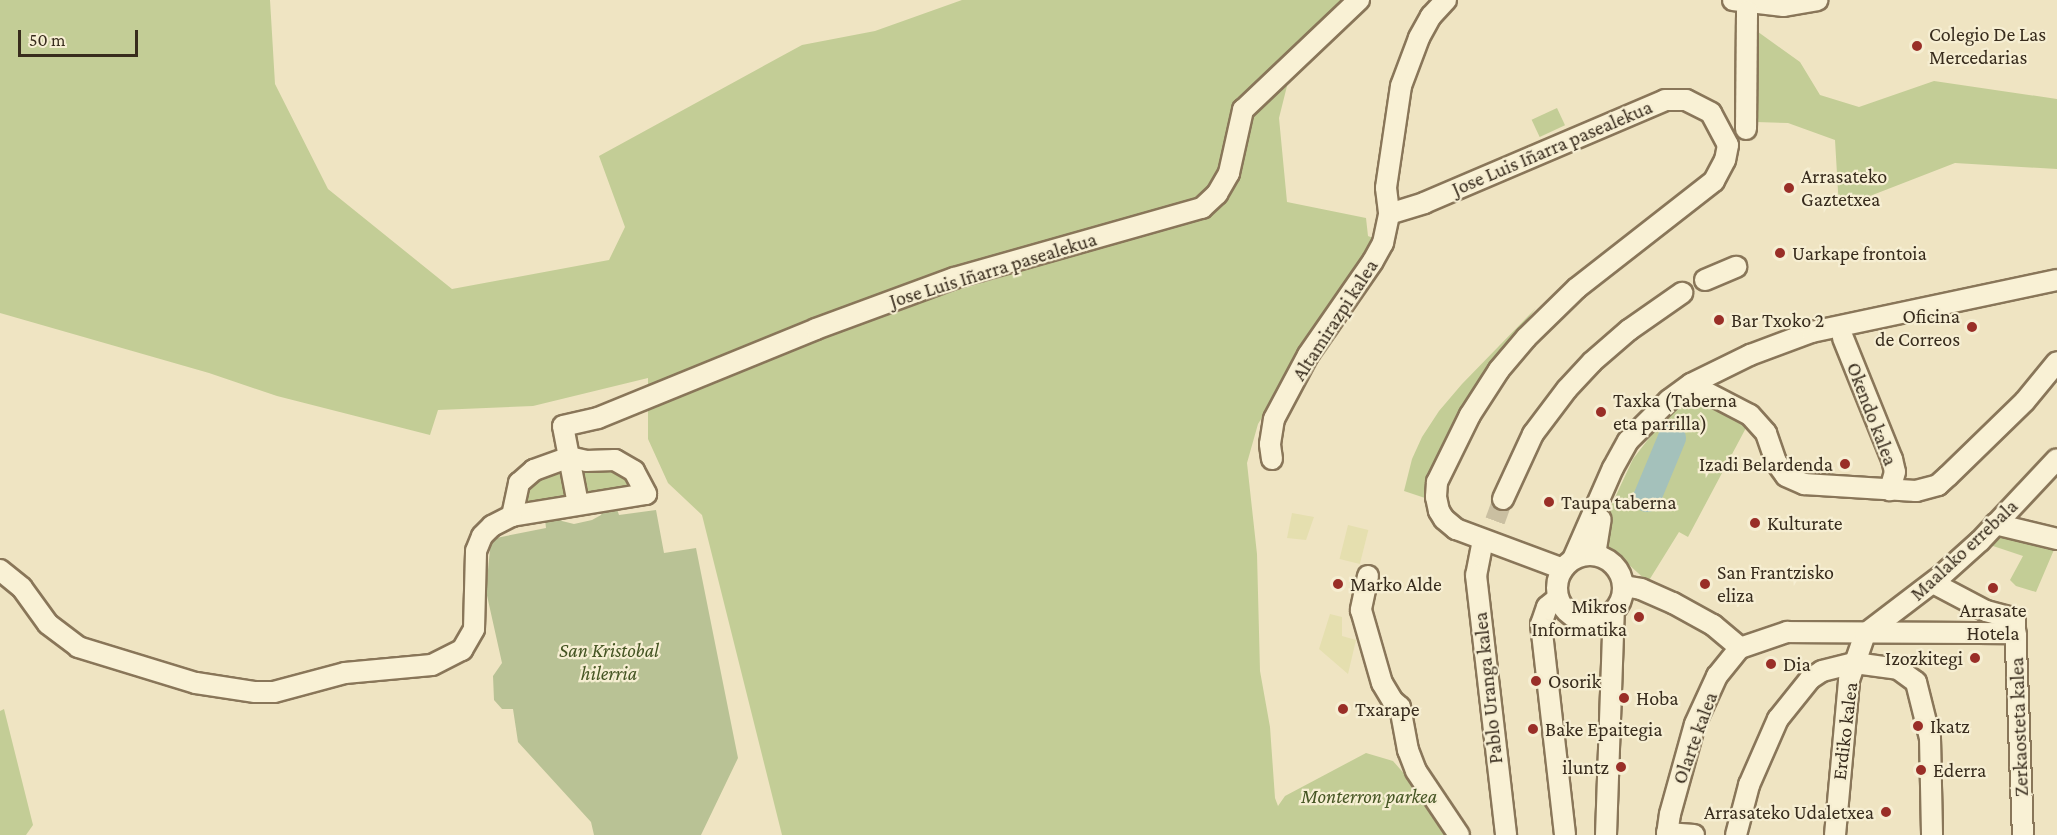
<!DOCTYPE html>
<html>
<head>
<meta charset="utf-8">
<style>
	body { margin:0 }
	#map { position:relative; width:2057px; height:835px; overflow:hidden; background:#efe4c2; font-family:"Crimson Pro",serif }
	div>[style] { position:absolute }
	.farmland>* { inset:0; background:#e5dfaf; transform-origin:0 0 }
	.green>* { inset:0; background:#c3cd96; transform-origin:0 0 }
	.cemetery>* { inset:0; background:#b9c295 }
	.river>* { height:28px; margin:-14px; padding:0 14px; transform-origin:14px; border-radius:14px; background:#a4c1bb }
	.street-tunnel>* { height:20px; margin-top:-10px; transform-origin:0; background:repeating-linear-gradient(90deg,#cabfa1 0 20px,transparent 0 30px) }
	.roads { filter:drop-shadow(2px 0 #897659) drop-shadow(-2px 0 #897659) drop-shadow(0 2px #897659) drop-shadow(0 -2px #897659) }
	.street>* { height:20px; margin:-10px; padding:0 10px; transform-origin:10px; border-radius:10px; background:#f9f1d5 }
	.street>.ring { margin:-10px; padding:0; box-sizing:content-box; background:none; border:20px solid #f9f1d5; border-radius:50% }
	.dots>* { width:16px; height:16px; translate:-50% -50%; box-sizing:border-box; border:3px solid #f6eed2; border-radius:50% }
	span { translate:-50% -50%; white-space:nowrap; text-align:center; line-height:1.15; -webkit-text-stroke:4.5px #f6eed2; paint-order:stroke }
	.poi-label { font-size:20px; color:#382c1d }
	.left { translate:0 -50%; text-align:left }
	.right { translate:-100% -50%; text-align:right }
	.street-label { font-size:20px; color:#382c1d }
	.park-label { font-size:20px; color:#455523; font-style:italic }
	.scale { position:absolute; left:18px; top:30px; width:120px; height:27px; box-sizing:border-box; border:3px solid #382c1d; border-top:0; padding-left:8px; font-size:18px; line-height:21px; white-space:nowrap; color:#382c1d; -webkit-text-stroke:4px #f6eed2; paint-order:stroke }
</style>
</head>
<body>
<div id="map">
	<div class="farmland">
		<i style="clip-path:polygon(1292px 513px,1314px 517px,1306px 540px,1287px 538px)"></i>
		<i style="left:1348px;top:525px;width:21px;height:35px;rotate:14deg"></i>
		<i style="clip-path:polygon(1330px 614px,1342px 617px,1342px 636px,1356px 640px,1348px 674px,1319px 649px)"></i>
	</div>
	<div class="green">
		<i style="clip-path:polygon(0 0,270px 0,275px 84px,328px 189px,452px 289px,609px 260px,625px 227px,599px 156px,802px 45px,875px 31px,962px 0,1345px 0,1297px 46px,1279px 118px,1287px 202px,1366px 218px,1368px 236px,1373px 238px,1371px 250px,1349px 277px,1258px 424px,1247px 463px,1257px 554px,1260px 671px,1270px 727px,1275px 798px,1278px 806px,1285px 796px,1366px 753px,1393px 761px,1458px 835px,782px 835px,702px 515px,668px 483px,648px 439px,648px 378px,533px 406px,438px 410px,430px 435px,277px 396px,209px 373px,0 313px)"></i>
		<i style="clip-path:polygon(1754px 29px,1800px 62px,1820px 95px,1859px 107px,1934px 81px,2057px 99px,2057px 169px,1955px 163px,1839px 208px,1835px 140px,1788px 123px,1756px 122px,1747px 89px)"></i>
		<i style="left:1557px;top:108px;width:19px;height:28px;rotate:65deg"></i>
		<i style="clip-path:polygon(1536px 308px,1494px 361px,1454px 422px,1428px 481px,1425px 498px,1404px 491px,1412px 459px,1422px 437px,1439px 411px,1462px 384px)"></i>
		<i style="clip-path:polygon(1700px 397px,1737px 415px,1736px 420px,1747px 426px,1688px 537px,1679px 532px,1648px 582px,1607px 545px,1603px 536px,1604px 521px,1633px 459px,1656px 429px,1679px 407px)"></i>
		<i style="clip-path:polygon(614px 469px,623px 476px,629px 488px,587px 494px,582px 470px)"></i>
		<i style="clip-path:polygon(565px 473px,569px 499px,526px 505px,529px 489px,534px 483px,543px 477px)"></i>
		<i style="clip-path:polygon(1999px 532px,2056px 545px,2036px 592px,2016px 586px,2010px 580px,2023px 556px,1987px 544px)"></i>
		<i style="clip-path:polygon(4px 709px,33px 825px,26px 835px,0 835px,0 711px)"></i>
	</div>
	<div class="cemetery">
		<i style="clip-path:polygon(616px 506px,619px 515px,656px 510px,664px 553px,696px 548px,738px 758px,701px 835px,594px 835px,591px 822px,518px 742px,513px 709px,502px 709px,494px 700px,493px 676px,502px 663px,486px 591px,491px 539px,546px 528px,545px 519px,557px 516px,562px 521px,574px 524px,592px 520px,601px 515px,604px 508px)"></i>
	</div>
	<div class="river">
		<i style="left:1647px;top:498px;width:65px;rotate:-67.4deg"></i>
	</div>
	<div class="street-tunnel">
		<i style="left:1495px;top:521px;width:23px;rotate:-70deg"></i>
	</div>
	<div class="roads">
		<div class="street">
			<i style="left:1446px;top:0;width:22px;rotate:133deg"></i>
			<i style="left:1431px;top:16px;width:25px;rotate:119deg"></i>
			<i style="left:1419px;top:38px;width:51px;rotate:110.6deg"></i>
			<i style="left:1401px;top:86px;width:103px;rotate:98.4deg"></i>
			<i style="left:1386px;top:188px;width:26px;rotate:83deg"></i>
			<i style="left:1389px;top:214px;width:37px;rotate:-17deg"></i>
			<i style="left:1424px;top:203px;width:262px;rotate:-23.1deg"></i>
			<i style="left:1665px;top:100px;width:21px"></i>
			<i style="left:1686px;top:100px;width:28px;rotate:27deg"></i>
			<i style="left:1711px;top:113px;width:36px;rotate:62deg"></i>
			<i style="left:1728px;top:145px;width:15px;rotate:101deg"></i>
			<i style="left:1725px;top:160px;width:24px;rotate:118deg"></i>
			<i style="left:1714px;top:181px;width:174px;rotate:142deg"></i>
			<i style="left:1577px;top:288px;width:71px;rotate:135.6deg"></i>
			<i style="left:1526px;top:338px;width:42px;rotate:130.2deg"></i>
			<i style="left:1499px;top:370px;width:54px;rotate:122.8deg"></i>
			<i style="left:1470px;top:415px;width:75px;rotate:116.2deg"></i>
			<i style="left:1437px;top:482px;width:15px;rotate:94deg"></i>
			<i style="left:1436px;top:497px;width:14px;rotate:78deg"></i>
			<i style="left:1439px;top:511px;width:9px;rotate:58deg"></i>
			<i style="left:1444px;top:519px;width:16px;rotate:40deg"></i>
			<i style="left:1456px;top:529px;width:114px;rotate:20.5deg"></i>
			<i style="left:1733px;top:0;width:51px;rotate:6.7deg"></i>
			<i style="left:1784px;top:6px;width:34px;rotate:-10deg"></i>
			<i style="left:1746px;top:129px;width:118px;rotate:-89.5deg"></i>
			<i style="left:1705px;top:280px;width:34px;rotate:-23deg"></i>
			<i style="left:1843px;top:338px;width:131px;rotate:68deg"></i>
			<i style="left:1892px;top:459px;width:13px;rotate:77deg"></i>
			<i style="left:1895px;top:472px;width:19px;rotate:106deg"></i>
			<i style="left:1700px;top:389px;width:56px;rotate:27.5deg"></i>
			<i style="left:1750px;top:415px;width:24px;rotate:48deg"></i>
			<i style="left:1766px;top:433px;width:31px;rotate:71deg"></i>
			<i style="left:1776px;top:462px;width:17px;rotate:54deg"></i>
			<i style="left:1786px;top:476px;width:20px;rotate:24deg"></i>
			<i style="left:1804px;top:484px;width:112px;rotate:3.6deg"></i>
			<i style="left:1916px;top:491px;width:23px;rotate:-15deg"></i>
			<i style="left:1938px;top:485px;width:13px;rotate:-42deg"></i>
			<i style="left:1948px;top:476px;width:107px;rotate:-44.2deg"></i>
			<i style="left:2025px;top:401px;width:50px;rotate:-50.6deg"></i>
			<i style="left:569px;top:457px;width:17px;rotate:13deg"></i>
			<i style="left:586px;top:461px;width:29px;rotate:-2deg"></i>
			<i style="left:615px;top:460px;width:22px;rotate:30deg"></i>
			<i style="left:634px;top:471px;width:26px;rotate:62deg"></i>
			<i style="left:646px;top:494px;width:136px;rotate:170.7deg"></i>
			<i style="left:512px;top:516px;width:34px;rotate:-78deg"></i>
			<i style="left:519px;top:483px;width:20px;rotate:-41deg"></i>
			<i style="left:534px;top:470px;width:37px;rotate:-20deg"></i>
			<i style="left:1272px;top:459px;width:15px;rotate:-98deg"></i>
			<i style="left:1270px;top:444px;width:25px;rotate:-81deg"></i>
			<i style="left:1274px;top:419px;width:72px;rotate:-62deg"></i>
			<i style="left:1308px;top:355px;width:114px;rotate:-55.3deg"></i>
			<i style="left:1373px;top:261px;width:21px;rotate:-61deg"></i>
			<i style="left:1383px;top:243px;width:30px;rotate:-78deg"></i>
			<i style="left:1503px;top:499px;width:72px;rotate:-65.2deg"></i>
			<i style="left:1533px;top:434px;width:56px;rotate:-52.9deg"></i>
			<i style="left:1567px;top:389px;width:37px;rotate:-47deg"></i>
			<i style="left:1592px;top:362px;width:49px;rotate:-40.9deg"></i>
			<i style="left:1629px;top:330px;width:65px;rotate:-34.9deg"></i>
			<i style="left:578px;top:504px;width:79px;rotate:-100.9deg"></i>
			<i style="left:563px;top:426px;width:36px;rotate:-13deg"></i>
			<i style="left:598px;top:418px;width:235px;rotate:-22.2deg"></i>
			<i style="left:816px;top:329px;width:147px;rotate:-20.3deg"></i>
			<i style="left:954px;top:278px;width:258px;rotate:-15.8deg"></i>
			<i style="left:1202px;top:208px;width:21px;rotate:-43deg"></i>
			<i style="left:1217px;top:194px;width:24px;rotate:-60deg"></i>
			<i style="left:1229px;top:173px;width:65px;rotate:-77.5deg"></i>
			<i style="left:1243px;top:110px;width:160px;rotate:-43.5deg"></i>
			<i style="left:1995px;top:524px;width:64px;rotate:13.6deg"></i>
			<i style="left:1483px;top:540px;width:36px;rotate:101deg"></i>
			<i style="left:1476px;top:575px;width:262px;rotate:83.4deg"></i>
			<i class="ring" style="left:1557px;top:555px;width:46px;height:46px"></i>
			<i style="left:1595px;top:555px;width:36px;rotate:-81deg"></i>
			<i style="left:1573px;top:559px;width:99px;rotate:-66.3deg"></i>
			<i style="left:1613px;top:468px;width:31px;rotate:-61deg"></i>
			<i style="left:1628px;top:441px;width:58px;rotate:-45deg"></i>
			<i style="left:1669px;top:400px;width:27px;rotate:-36deg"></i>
			<i style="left:1691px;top:384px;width:66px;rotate:-26.2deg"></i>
			<i style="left:1750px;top:355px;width:66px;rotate:-20.4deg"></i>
			<i style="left:1812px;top:332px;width:250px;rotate:-12deg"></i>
			<i style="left:0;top:570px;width:28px;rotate:39deg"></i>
			<i style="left:22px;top:588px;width:44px;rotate:54.2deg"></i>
			<i style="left:48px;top:624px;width:38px;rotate:37deg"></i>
			<i style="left:78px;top:647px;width:123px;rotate:17deg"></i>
			<i style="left:196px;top:683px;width:60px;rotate:8.7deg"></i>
			<i style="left:255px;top:692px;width:19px"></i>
			<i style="left:274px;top:692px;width:73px;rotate:-15deg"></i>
			<i style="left:345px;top:673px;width:87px;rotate:-5.3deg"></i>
			<i style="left:432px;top:665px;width:34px;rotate:-27deg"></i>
			<i style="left:462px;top:650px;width:24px;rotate:-60deg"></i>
			<i style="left:474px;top:629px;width:78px;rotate:-88.5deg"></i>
			<i style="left:476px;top:551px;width:16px;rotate:-68deg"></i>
			<i style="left:482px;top:536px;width:14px;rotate:-45deg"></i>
			<i style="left:492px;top:526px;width:22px;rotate:-27deg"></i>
			<i style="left:1368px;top:576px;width:35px;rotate:102deg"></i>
			<i style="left:1361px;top:610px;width:76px;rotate:74deg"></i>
			<i style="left:1382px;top:683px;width:21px;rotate:59deg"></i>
			<i style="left:1393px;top:701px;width:9px;rotate:41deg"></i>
			<i style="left:1400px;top:707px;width:44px;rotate:79.5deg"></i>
			<i style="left:1408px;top:750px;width:22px;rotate:69deg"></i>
			<i style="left:1416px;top:771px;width:77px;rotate:56.1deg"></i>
			<i style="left:1933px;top:583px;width:60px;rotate:27.8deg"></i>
			<i style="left:1986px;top:611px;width:30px;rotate:15deg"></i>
			<i style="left:2015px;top:619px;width:216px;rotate:87.9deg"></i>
			<i style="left:1624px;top:586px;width:17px;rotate:10deg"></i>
			<i style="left:1641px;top:589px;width:35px;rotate:24deg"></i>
			<i style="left:1673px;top:603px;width:46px;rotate:28.8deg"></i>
			<i style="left:1713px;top:625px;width:35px;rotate:40deg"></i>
			<i style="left:1558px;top:598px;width:14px;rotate:141deg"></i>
			<i style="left:1547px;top:607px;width:18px;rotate:109deg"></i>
			<i style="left:1541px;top:624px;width:212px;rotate:83.5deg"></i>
			<i style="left:1740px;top:648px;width:50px;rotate:-18.8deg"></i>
			<i style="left:1787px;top:632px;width:229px;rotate:0.3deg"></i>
			<i style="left:1667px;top:833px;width:27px;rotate:4deg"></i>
			<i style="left:1606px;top:835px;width:224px;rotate:-88deg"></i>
			<i style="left:1667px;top:835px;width:21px;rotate:-82deg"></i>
			<i style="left:1670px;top:814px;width:93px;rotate:-74.5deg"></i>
			<i style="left:1695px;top:724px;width:53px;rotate:-65.4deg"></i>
			<i style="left:1717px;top:676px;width:36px;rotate:-51deg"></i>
			<i style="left:1736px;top:835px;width:52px;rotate:-75.4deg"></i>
			<i style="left:1749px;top:785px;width:72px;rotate:-66.3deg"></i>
			<i style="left:1778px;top:719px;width:51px;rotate:-51.3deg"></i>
			<i style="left:1810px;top:679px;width:14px;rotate:-34deg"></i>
			<i style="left:1822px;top:671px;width:34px;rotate:-14deg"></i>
			<i style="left:1855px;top:663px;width:43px;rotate:7.9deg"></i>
			<i style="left:1898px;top:669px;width:22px;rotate:36deg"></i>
			<i style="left:1916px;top:682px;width:58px;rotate:76deg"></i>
			<i style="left:1930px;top:738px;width:97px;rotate:88.8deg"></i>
			<i style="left:1835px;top:835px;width:156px;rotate:-84.8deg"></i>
			<i style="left:1849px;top:680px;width:49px;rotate:-70.8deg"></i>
			<i style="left:1865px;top:634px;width:96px;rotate:-37.3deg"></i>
			<i style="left:1941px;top:576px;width:52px;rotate:-41.9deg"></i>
			<i style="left:1980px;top:541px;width:112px;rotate:-46.8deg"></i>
		</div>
	</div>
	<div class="dots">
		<i style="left:1917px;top:46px;background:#992e27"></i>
		<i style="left:1789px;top:188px;background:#992e27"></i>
		<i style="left:1780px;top:253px;background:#992e27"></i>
		<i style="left:1719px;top:320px;background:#992e27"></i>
		<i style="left:1972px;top:327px;background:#992e27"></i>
		<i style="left:1601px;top:412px;background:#992e27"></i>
		<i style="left:1845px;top:464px;background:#992e27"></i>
		<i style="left:1549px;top:502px;background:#992e27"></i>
		<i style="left:1755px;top:523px;background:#992e27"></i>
		<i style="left:1338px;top:584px;background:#992e27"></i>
		<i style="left:1705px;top:584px;background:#992e27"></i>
		<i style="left:1993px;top:588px;background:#992e27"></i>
		<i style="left:1639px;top:617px;background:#992e27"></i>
		<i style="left:1975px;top:658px;background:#992e27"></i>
		<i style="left:1771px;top:664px;background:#992e27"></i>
		<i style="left:1536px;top:681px;background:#992e27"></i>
		<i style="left:1624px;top:698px;background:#992e27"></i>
		<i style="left:1343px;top:709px;background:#992e27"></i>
		<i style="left:1918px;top:726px;background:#992e27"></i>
		<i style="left:1533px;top:729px;background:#992e27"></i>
		<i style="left:1621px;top:767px;background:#992e27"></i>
		<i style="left:1921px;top:770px;background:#992e27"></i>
		<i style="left:1886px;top:812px;background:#992e27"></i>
	</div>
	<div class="poi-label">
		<span class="left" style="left:1929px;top:46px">Colegio De Las<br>Mercedarias</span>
		<span class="left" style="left:1801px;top:188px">Arrasateko<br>Gaztetxea</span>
		<span class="left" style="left:1792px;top:253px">Uarkape frontoia</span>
		<span class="right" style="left:1960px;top:328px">Oficina<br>de Correos</span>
		<span class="left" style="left:1731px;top:320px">Bar Txoko 2</span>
		<span class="left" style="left:1613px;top:412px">Taxka (Taberna<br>eta parrilla)</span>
		<span class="right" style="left:1833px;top:464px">Izadi Belardenda</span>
		<span class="left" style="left:1561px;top:502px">Taupa taberna</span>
		<span class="left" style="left:1767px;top:523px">Kulturate</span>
		<span class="left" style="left:1717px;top:584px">San Frantzisko<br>eliza</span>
		<span class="left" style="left:1350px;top:584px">Marko Alde</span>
		<span class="right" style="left:1627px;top:618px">Mikros<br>Informatika</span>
		<span style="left:1993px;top:622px">Arrasate<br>Hotela</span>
		<span class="right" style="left:1963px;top:658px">Izozkitegi</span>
		<span class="left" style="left:1783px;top:664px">Dia</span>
		<span class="left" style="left:1548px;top:681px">Osorik</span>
		<span class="left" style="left:1636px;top:698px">Hoba</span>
		<span class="left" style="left:1355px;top:709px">Txarape</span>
		<span class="left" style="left:1930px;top:726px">Ikatz</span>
		<span class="left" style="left:1545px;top:729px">Bake Epaitegia</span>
		<span class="right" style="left:1609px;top:767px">iluntz</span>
		<span class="left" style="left:1933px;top:770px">Ederra</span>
		<span class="right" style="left:1874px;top:812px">Arrasateko Udaletxea</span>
	</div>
	<div class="street-label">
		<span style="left:1552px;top:148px;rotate:-23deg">Jose Luis Iñarra pasealekua</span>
		<span style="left:993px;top:270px;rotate:-17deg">Jose Luis Iñarra pasealekua</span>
		<span style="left:1335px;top:320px;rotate:-57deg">Altamirazpi kalea</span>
		<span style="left:1872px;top:414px;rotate:69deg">Okendo kalea</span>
		<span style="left:1964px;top:550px;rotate:-43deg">Maalako errebala</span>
		<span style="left:1488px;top:688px;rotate:-96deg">Pablo Uranga kalea</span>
		<span style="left:2019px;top:727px;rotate:-92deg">Zerkaosteta kalea</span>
		<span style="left:1845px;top:731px;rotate:-83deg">Erdiko kalea</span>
		<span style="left:1695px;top:738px;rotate:-70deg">Olarte kalea</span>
	</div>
	<div class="park-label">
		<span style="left:609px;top:662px">San Kristobal<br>hilerria</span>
		<span style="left:1369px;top:796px">Monterron parkea</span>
	</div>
	<div class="scale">50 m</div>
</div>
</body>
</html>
